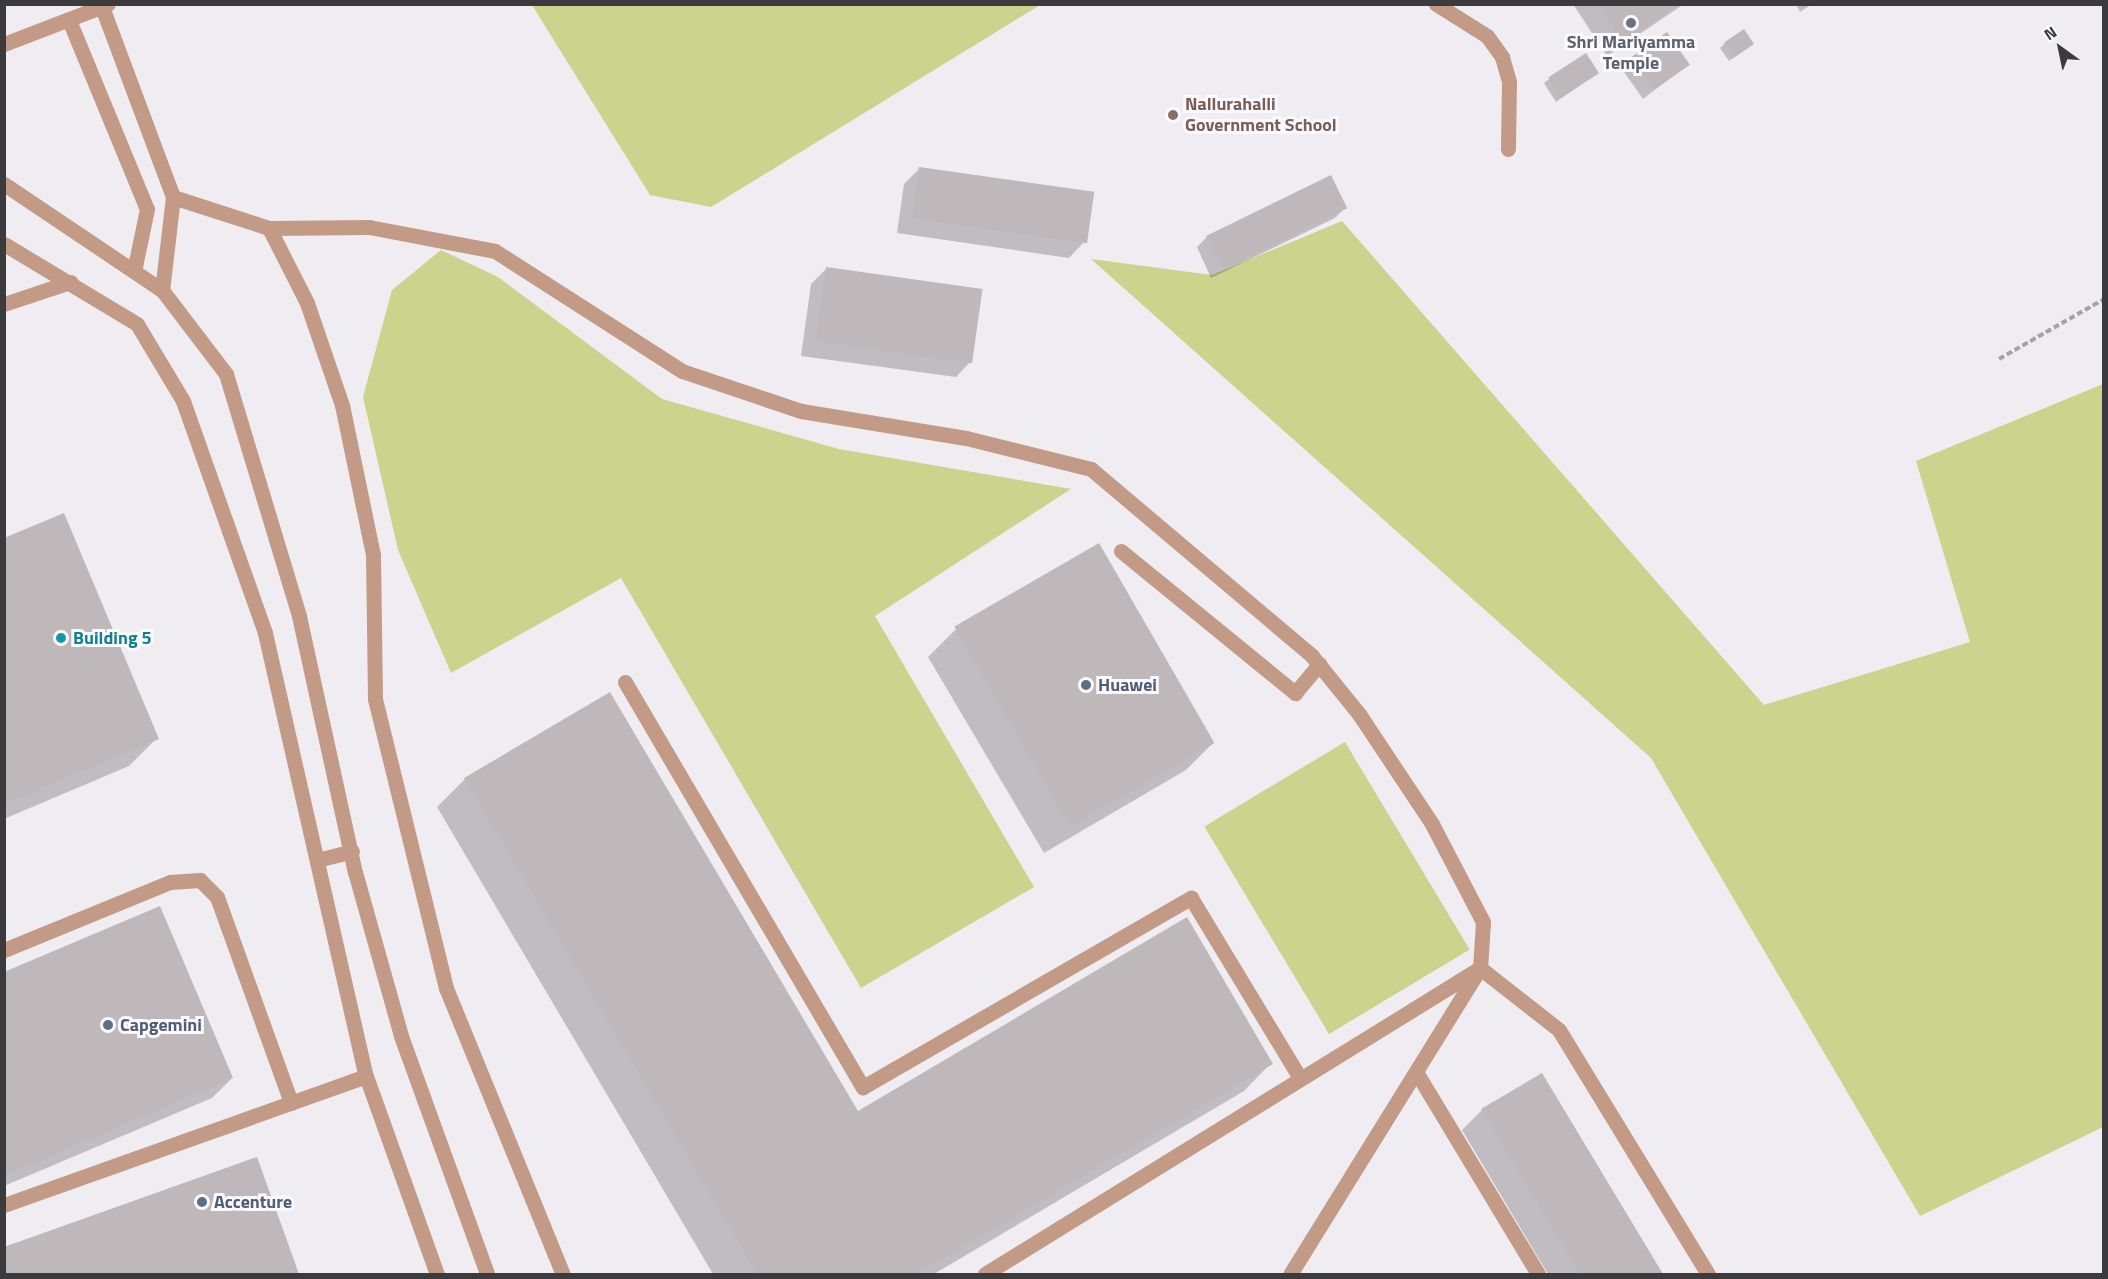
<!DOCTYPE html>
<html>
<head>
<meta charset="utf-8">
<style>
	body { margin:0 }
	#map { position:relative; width:2108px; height:1279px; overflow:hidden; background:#efedf2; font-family:"Titillium Web",sans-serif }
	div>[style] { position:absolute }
	.green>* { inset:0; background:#ccd38c; transform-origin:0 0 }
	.shadow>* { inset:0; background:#0003 }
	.building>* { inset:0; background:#beb8bb; transform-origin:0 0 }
	.path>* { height:4px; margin-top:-2px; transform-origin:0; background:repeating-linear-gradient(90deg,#a5a3a7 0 6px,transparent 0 9px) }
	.minor>* { height:15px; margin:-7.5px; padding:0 7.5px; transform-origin:7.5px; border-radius:7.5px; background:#c29a86 }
	.dots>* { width:16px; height:16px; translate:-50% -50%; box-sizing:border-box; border:3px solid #fcfaff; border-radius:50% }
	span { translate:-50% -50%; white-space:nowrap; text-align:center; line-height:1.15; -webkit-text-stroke:6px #fcfaff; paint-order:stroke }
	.worship-label { font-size:18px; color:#5b616d; font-weight:700 }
	.education-label { font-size:18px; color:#785e54; font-weight:700 }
	.left { translate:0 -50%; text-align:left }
	.culture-label { font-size:18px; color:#0d838f; font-weight:700 }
	.service-label { font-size:18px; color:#4e5e75; font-weight:700 }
	.frame { position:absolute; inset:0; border:6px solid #3b3a3c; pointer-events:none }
	.north { position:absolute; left:2030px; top:18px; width:60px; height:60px; -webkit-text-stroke:4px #fcfaff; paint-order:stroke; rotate:327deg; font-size:16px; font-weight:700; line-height:24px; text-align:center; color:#3b3a3c }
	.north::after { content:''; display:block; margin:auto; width:21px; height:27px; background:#3b3a3c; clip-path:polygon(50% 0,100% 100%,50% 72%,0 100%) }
</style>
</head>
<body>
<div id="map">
	<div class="green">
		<i style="clip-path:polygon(532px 5px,1040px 5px,711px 207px,650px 195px)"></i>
		<i style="clip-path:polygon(1342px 221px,1764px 705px,1970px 642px,1916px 461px,2103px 384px,2103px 1127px,1920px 1216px,1651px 758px,1091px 259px,1212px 275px)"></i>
		<i style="clip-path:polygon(441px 250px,498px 277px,662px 399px,839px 449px,1071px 489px,875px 616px,1034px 887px,861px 988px,621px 578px,451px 673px,398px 550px,363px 397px,392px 290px)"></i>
		<i style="left:1345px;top:742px;width:242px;height:164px;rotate:59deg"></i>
	</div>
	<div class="shadow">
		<i style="clip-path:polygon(1573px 4px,1684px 4px,1607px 56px)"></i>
		<i style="clip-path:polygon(1796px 4px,1812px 4px,1800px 12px)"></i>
		<i style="clip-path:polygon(1725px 43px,1748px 48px,1729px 61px,1720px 48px)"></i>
		<i style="clip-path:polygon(1632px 59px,1688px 64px,1643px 99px,1622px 69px)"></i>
		<i style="clip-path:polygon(1597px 73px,1556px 102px,1544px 83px,1549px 79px)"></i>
		<i style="clip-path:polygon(919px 169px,1084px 242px,1069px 258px,897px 233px,904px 184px)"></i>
		<i style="clip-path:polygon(1345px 208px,1335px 218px,1211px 278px,1197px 247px,1207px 237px)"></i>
		<i style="clip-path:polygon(826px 269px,971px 361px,956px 377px,801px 356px,811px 284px)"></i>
		<i style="clip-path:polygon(4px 539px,157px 738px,129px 766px,4px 819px)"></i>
		<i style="clip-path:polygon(956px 629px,1214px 742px,1186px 770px,1044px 853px,928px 657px)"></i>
		<i style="clip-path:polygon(465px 779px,857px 1113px,1271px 1063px,1244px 1091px,934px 1274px,713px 1274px,437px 807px)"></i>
		<i style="clip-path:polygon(4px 974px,232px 1078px,212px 1098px,4px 1186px)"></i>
		<i style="clip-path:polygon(1541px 1075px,1661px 1274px,1548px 1274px,1462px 1130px,1482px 1110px)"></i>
		<i style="clip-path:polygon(256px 1159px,297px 1274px,4px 1274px,4px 1249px)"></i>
	</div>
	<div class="building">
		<i style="clip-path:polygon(1598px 4px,1679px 4px,1623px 42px)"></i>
		<i style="left:1744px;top:29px;width:18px;height:24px;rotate:56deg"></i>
		<i style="left:1667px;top:32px;width:40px;height:44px;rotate:55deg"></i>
		<i style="left:1586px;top:53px;width:24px;height:45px;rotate:57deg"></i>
		<i style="left:919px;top:167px;width:177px;height:52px;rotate:8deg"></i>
		<i style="left:1331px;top:175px;width:37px;height:139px;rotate:64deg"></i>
		<i style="left:826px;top:267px;width:158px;height:75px;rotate:8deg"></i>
		<i style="clip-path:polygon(64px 513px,159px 739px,4px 804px,4px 538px)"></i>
		<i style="left:1099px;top:543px;width:231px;height:167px;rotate:60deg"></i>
		<i style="clip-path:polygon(610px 692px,858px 1111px,1187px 917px,1273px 1064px,917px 1274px,757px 1274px,464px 778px)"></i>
		<i style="clip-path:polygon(160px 906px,233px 1078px,4px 1176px,4px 972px)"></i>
		<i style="clip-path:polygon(1542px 1073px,1663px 1274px,1580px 1274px,1481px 1109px)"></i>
		<i style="clip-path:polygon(257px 1157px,299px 1274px,4px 1274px,4px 1247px)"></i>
	</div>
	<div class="path">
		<i style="left:1999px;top:359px;width:121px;rotate:-29.7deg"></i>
	</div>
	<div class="minor">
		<i style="left:1436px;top:4px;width:60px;rotate:32.1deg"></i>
		<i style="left:1487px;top:36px;width:26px;rotate:54deg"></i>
		<i style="left:1502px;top:57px;width:26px;rotate:74deg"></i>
		<i style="left:1509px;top:82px;width:67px;rotate:90.9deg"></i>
		<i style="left:102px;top:7px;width:203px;rotate:69.5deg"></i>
		<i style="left:173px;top:197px;width:94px;rotate:96.7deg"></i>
		<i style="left:69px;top:20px;width:204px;rotate:67.6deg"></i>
		<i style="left:147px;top:209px;width:63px;rotate:101.8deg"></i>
		<i style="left:4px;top:44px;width:111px;rotate:-21deg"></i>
		<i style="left:4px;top:184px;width:190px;rotate:33.9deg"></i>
		<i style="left:162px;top:290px;width:106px;rotate:52.7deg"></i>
		<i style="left:226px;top:374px;width:253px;rotate:73.2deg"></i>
		<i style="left:299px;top:616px;width:262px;rotate:77.7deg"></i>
		<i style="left:355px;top:872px;width:170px;rotate:74.3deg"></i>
		<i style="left:401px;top:1036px;width:253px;rotate:70.1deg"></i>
		<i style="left:173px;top:197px;width:101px;rotate:17.9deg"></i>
		<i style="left:269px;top:228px;width:100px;rotate:-0.6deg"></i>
		<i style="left:369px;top:227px;width:128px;rotate:10.8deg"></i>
		<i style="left:495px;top:251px;width:222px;rotate:32.7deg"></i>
		<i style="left:682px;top:371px;width:126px;rotate:18.6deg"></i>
		<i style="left:801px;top:411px;width:167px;rotate:9.3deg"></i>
		<i style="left:966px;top:438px;width:129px;rotate:13.9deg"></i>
		<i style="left:1091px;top:469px;width:289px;rotate:40.2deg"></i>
		<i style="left:1312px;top:656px;width:75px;rotate:51deg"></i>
		<i style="left:1359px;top:714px;width:132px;rotate:56.4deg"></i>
		<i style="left:1432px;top:824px;width:110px;rotate:62.5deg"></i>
		<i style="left:1483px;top:922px;width:46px;rotate:93.7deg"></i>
		<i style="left:1480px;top:968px;width:360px;rotate:121.8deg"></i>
		<i style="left:269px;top:228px;width:84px;rotate:63.1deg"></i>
		<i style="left:307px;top:303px;width:108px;rotate:71.1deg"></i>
		<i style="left:342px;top:405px;width:153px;rotate:78.3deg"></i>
		<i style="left:373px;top:555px;width:144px;rotate:89.2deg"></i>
		<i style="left:375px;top:699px;width:298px;rotate:76.2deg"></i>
		<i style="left:446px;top:988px;width:309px;rotate:67.8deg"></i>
		<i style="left:4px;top:244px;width:155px;rotate:31deg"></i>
		<i style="left:137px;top:324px;width:90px;rotate:59.1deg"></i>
		<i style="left:183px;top:401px;width:246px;rotate:70.5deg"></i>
		<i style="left:265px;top:633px;width:454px;rotate:77.2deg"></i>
		<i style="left:366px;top:1076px;width:210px;rotate:70.3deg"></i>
		<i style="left:4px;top:304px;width:70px;rotate:-18.4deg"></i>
		<i style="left:1121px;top:551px;width:225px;rotate:39.2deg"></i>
		<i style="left:1295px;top:693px;width:38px;rotate:-50deg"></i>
		<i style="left:625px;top:682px;width:470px;rotate:59.6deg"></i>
		<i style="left:863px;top:1087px;width:379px;rotate:-30deg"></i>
		<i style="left:1191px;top:898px;width:210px;rotate:58.8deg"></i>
		<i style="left:317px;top:860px;width:36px;rotate:-14deg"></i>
		<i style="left:4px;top:950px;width:179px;rotate:-22.3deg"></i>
		<i style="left:170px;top:882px;width:30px;rotate:-4deg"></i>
		<i style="left:200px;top:880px;width:24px;rotate:45deg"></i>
		<i style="left:217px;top:897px;width:219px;rotate:70.2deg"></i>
		<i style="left:1418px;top:1075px;width:232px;rotate:58.9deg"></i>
		<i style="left:4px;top:1205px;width:384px;rotate:-19.6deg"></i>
		<i style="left:985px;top:1274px;width:582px;rotate:-31.72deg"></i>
		<i style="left:1480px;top:968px;width:100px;rotate:38.1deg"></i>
		<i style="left:1559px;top:1030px;width:286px;rotate:58.6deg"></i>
	</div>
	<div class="dots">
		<i style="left:1631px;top:23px;background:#6b7280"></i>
		<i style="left:1173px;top:115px;background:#8d6e63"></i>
		<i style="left:61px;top:638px;background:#0f9aa8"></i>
		<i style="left:1086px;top:685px;background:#5c6f8a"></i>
		<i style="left:108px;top:1025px;background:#5c6f8a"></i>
		<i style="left:202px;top:1202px;background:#5c6f8a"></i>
	</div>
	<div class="worship-label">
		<span style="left:1631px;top:53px">Shri Mariyamma<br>Temple</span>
	</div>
	<div class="education-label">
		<span class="left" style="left:1185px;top:115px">Nallurahalli<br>Government School</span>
	</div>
	<div class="culture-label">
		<span class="left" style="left:73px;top:638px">Building 5</span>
	</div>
	<div class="service-label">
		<span class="left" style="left:1098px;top:685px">Huawei</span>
		<span class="left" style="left:120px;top:1025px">Capgemini</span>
		<span class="left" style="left:214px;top:1202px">Accenture</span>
	</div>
	<div class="frame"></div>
	<div class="north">N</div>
</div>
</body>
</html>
